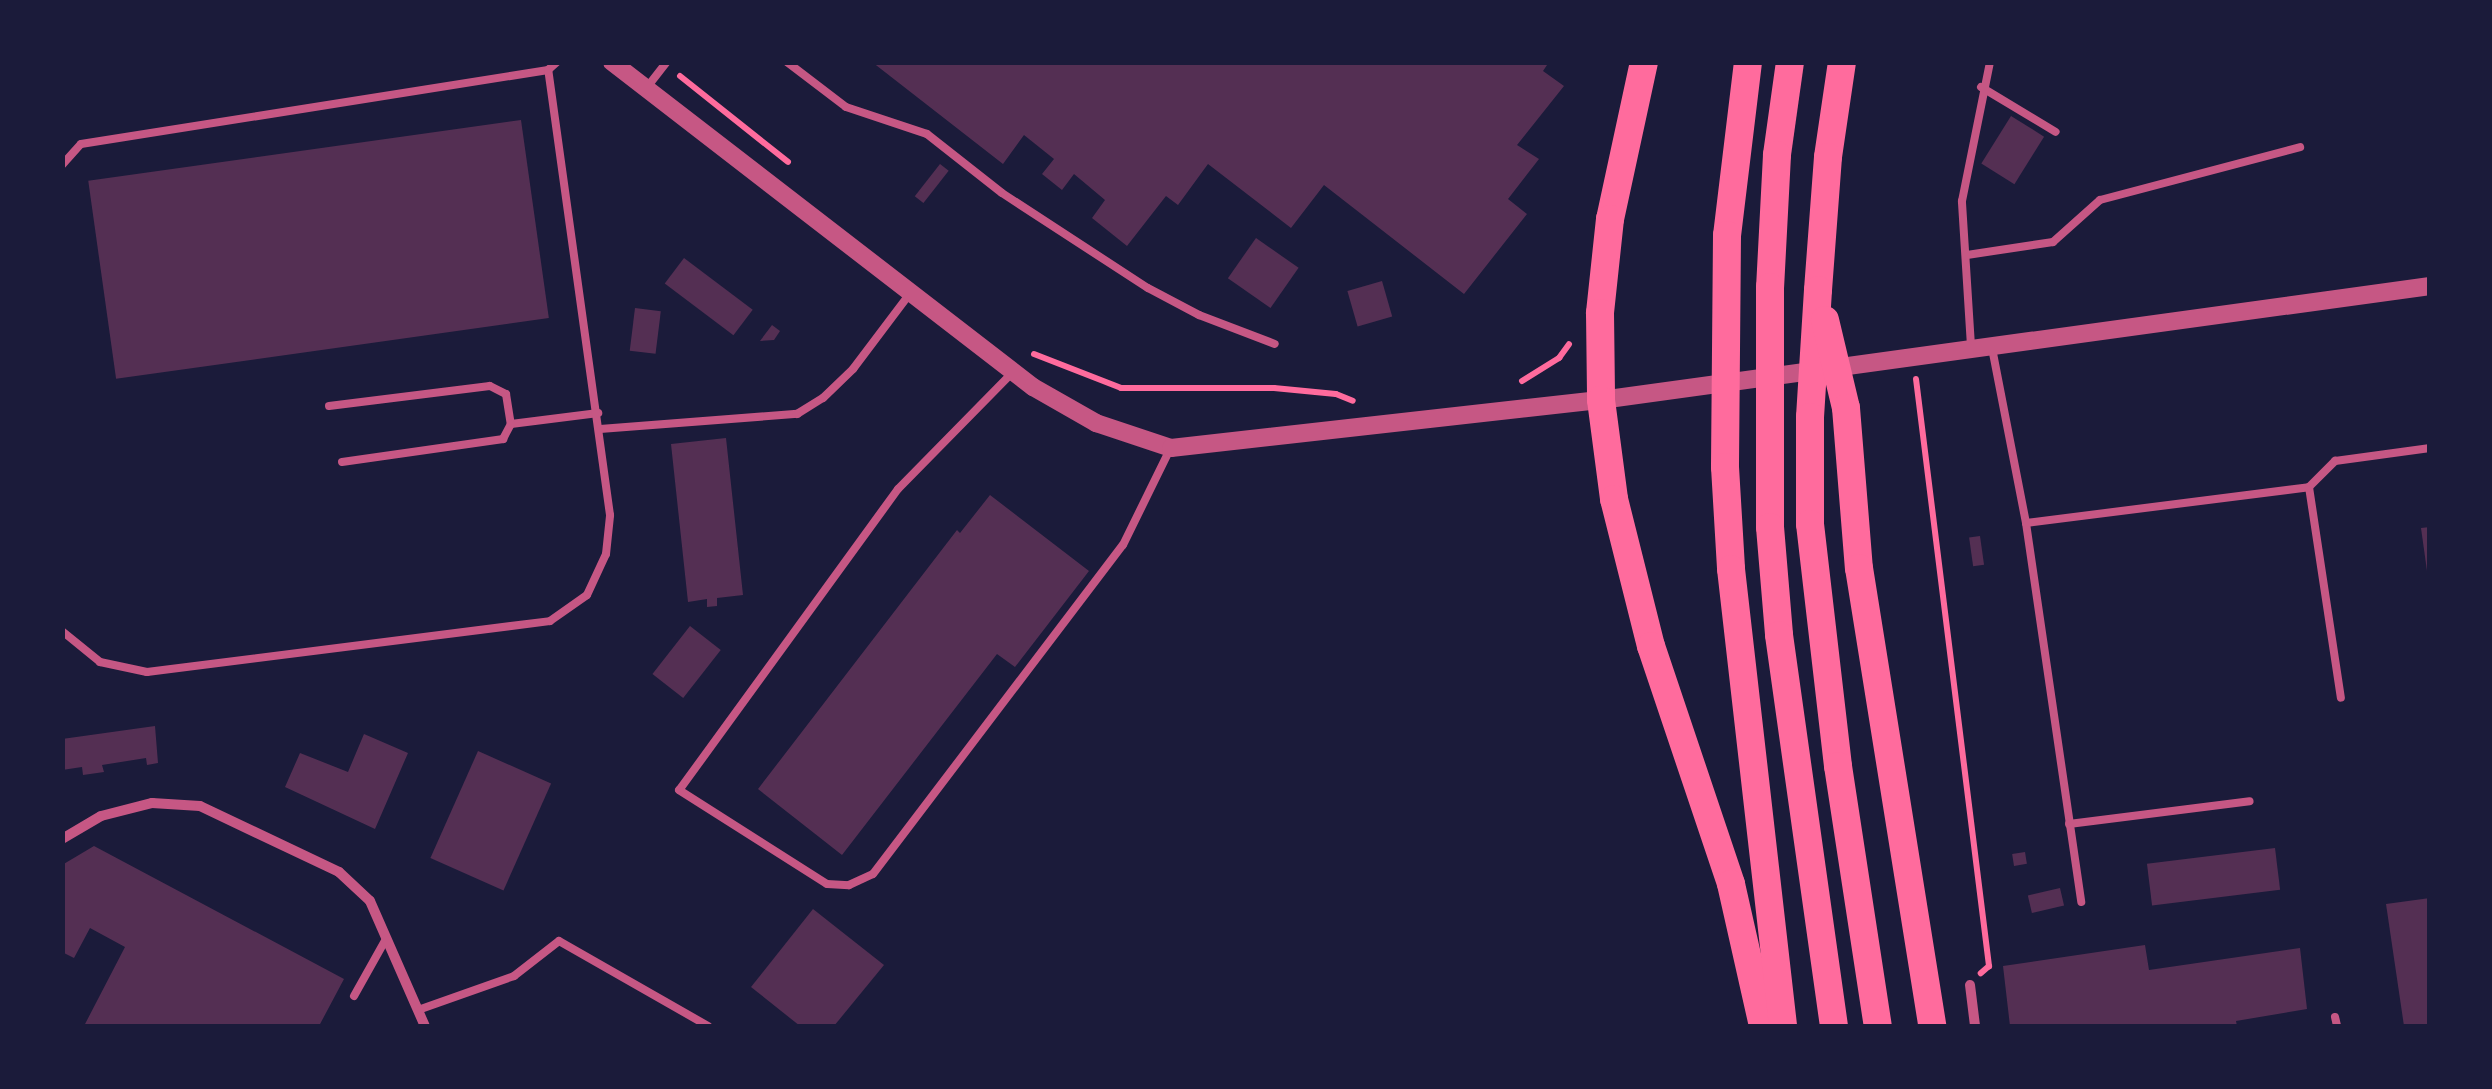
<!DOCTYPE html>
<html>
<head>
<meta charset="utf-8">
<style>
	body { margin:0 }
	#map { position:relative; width:2492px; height:1089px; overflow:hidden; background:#1b1b3a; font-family:Lato,sans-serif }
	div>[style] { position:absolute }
	.building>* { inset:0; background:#542f53; transform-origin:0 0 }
	.path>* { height:6px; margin:-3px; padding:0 3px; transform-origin:3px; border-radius:3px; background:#ff6b9d }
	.service>* { height:8px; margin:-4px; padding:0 4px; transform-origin:4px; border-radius:4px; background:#c65784 }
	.minor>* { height:10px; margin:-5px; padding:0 5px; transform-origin:5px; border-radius:5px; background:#c65784 }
	.tertiary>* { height:18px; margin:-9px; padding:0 9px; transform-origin:9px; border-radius:9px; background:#c65784 }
	.trunk>* { height:28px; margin:-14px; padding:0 14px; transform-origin:14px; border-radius:14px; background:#ff6b9d }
	span { translate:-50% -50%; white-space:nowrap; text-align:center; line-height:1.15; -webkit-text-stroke:10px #1b1b3a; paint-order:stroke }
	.frame { position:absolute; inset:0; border:65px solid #1b1b3a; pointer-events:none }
</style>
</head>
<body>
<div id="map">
	<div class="building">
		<i style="clip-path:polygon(872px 62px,1549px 62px,1543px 71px,1564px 86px,1517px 145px,1539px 159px,1508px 199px,1527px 214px,1464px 294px,1324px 185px,1291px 228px,1208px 164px,1178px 205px,1166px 196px,1127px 246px,1092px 218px,1105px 200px,1074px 174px,1062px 190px,1042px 174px,1054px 159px,1024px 135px,1003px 164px)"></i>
		<i style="left:2011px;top:116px;width:39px;height:56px;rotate:32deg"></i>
		<i style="left:521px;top:120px;width:200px;height:437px;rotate:82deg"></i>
		<i style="left:940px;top:164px;width:11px;height:41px;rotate:38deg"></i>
		<i style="left:1256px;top:238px;width:52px;height:49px;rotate:35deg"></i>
		<i style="left:684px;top:258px;width:86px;height:32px;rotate:37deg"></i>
		<i style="left:1382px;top:281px;width:37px;height:36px;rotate:74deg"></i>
		<i style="left:635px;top:308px;width:26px;height:43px;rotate:7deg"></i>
		<i style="clip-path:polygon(772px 325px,780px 331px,774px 340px,760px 341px)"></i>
		<i style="clip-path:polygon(726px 438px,743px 595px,717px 598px,717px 606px,707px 607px,707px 599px,688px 602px,671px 444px)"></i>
		<i style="clip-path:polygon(990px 495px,1089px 571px,1015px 667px,997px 654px,842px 855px,758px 789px,957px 530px,960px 533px)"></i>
		<i style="clip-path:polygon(2430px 527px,2430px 571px,2427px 571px,2421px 528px)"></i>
		<i style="left:1980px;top:536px;width:29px;height:11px;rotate:82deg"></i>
		<i style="left:690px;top:626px;width:39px;height:61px;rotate:38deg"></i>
		<i style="clip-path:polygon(155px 726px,158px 763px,147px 765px,146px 758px,102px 765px,104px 772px,83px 775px,82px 767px,62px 770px,62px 739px)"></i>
		<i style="clip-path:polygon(364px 734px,408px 753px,375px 829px,285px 787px,300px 753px,348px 772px)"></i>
		<i style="left:478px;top:751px;width:80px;height:117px;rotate:24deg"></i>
		<i style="clip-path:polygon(94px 846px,344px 979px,319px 1026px,84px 1026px,125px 947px,90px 928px,74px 958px,62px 952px,62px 865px)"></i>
		<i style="left:2275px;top:848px;width:42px;height:129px;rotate:83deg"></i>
		<i style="left:2025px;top:852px;width:12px;height:13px;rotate:81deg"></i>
		<i style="left:2060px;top:888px;width:18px;height:33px;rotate:77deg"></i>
		<i style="clip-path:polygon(2430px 898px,2430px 1026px,2404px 1026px,2386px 904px)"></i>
		<i style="clip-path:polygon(813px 909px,884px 965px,834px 1026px,800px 1026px,751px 987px)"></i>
		<i style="clip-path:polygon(2145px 945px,2149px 970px,2300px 948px,2307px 1009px,2236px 1021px,2237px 1026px,2010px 1026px,2003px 966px)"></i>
	</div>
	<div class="path">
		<i style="left:680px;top:76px;width:138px;rotate:38.5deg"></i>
		<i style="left:1034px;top:354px;width:93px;rotate:21.3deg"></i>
		<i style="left:1121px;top:388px;width:153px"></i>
		<i style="left:1274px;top:388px;width:62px;rotate:5.5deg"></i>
		<i style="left:1336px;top:394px;width:18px;rotate:22deg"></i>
		<i style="left:1916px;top:379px;width:592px;rotate:82.91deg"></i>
		<i style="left:1989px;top:966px;width:11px;rotate:139deg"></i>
		<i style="left:1522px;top:381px;width:44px;rotate:-31.9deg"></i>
		<i style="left:1559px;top:358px;width:17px;rotate:-54deg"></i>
	</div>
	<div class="service">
		<i style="left:787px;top:62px;width:74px;rotate:37.3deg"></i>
		<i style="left:846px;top:107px;width:85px;rotate:18.4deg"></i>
		<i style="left:927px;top:134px;width:95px;rotate:38.2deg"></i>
		<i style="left:1002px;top:193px;width:174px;rotate:33.1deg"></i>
		<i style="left:1148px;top:288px;width:58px;rotate:27.9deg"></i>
		<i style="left:1199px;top:315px;width:81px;rotate:20.9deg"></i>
		<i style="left:648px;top:86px;width:31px;rotate:-52deg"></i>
		<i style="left:1981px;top:87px;width:87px;rotate:31deg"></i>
		<i style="left:62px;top:165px;width:28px;rotate:-48deg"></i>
		<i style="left:81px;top:144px;width:473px;rotate:-9deg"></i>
		<i style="left:548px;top:70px;width:12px;rotate:-42deg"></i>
		<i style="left:1967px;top:255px;width:87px;rotate:-8.6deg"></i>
		<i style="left:2053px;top:242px;width:63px;rotate:-41.8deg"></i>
		<i style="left:2100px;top:200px;width:207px;rotate:-14.8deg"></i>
		<i style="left:1971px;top:346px;width:145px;rotate:-93.6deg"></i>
		<i style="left:1962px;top:201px;width:142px;rotate:-78.6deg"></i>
		<i style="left:1992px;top:348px;width:178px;rotate:79deg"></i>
		<i style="left:2026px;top:523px;width:383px;rotate:81.7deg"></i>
		<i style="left:1013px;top:372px;width:164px;rotate:134.5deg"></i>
		<i style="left:898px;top:489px;width:372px;rotate:126deg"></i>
		<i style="left:679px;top:790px;width:175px;rotate:32.4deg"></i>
		<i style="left:827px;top:884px;width:22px;rotate:3deg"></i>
		<i style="left:849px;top:885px;width:26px;rotate:-25deg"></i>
		<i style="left:873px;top:874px;width:413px;rotate:-52.8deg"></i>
		<i style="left:1123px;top:545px;width:107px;rotate:-63.9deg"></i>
		<i style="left:329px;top:406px;width:162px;rotate:-7.1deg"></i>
		<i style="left:490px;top:386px;width:18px;rotate:27deg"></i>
		<i style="left:506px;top:394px;width:30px;rotate:81deg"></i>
		<i style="left:511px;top:424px;width:88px;rotate:-7.2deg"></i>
		<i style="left:600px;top:429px;width:198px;rotate:-4.4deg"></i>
		<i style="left:797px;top:414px;width:31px;rotate:-32deg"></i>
		<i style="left:823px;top:398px;width:42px;rotate:-44deg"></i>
		<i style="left:853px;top:369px;width:96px;rotate:-53deg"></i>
		<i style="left:342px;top:462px;width:163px;rotate:-8.1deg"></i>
		<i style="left:503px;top:439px;width:17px;rotate:-62deg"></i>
		<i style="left:2309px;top:487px;width:213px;rotate:81.4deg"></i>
		<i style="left:2026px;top:523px;width:285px;rotate:-7.2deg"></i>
		<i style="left:2309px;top:487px;width:37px;rotate:-45deg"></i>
		<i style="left:2335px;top:461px;width:96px;rotate:-7.8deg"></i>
		<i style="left:62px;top:631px;width:49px;rotate:39.2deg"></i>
		<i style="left:100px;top:662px;width:48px;rotate:12deg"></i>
		<i style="left:147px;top:672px;width:406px;rotate:-7.2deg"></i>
		<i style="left:550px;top:621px;width:45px;rotate:-35.1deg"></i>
		<i style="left:587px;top:595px;width:45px;rotate:-65.1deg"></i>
		<i style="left:606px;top:554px;width:39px;rotate:-84deg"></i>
		<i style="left:610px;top:515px;width:449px;rotate:-97.9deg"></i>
		<i style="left:2069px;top:824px;width:182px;rotate:-7.2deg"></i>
		<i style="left:354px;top:996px;width:65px;rotate:-60.7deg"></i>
		<i style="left:418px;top:1010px;width:102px;rotate:-19.5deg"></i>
		<i style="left:514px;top:976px;width:57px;rotate:-37.9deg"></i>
		<i style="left:559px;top:941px;width:172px;rotate:29.7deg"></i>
		<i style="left:2335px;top:1017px;width:9px;rotate:77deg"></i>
	</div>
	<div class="minor">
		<i style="left:62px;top:839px;width:45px;rotate:-30.5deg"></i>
		<i style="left:101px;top:816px;width:53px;rotate:-14.3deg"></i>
		<i style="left:152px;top:803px;width:48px;rotate:3.6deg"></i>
		<i style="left:200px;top:806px;width:154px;rotate:25.4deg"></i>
		<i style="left:339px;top:872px;width:42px;rotate:43.1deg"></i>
		<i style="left:370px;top:901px;width:137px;rotate:66.3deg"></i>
		<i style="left:1970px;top:985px;width:41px;rotate:83deg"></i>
	</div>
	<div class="tertiary">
		<i style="left:612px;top:62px;width:532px;rotate:37.67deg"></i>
		<i style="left:1033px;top:387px;width:73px;rotate:29.7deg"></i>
		<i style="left:1096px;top:423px;width:79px;rotate:18.4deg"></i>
		<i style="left:1171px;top:448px;width:433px;rotate:-6.4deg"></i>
		<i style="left:1601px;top:400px;width:837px;rotate:-7.83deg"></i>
	</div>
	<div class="trunk">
		<i style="left:1644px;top:62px;width:161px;rotate:102.2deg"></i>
		<i style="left:1610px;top:219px;width:95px;rotate:96.1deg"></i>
		<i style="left:1600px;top:313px;width:87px;rotate:89.3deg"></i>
		<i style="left:1601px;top:400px;width:100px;rotate:82.5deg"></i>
		<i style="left:1614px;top:499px;width:152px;rotate:75.9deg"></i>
		<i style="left:1651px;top:646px;width:251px;rotate:71.4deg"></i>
		<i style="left:1731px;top:884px;width:146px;rotate:77.3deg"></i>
		<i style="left:1748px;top:62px;width:174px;rotate:96.9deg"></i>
		<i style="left:1727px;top:235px;width:232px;rotate:90.5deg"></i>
		<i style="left:1725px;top:467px;width:102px;rotate:86.6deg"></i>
		<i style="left:1731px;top:569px;width:460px;rotate:83.5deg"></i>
		<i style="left:1790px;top:62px;width:94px;rotate:98deg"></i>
		<i style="left:1777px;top:155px;width:132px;rotate:93deg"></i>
		<i style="left:1770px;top:287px;width:240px;rotate:90deg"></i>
		<i style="left:1770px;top:527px;width:108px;rotate:85.2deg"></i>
		<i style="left:1779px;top:635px;width:395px;rotate:82deg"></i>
		<i style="left:1842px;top:62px;width:96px;rotate:98.4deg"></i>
		<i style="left:1828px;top:157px;width:133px;rotate:94.3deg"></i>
		<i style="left:1818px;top:290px;width:127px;rotate:93.6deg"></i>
		<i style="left:1810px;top:417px;width:107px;rotate:90deg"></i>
		<i style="left:1810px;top:524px;width:244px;rotate:83.4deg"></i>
		<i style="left:1838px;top:766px;width:263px;rotate:81.3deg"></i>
		<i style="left:1825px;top:320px;width:90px;rotate:76.6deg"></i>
		<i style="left:1846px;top:408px;width:161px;rotate:85.4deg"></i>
		<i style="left:1859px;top:568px;width:464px;rotate:80.9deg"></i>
	</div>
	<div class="frame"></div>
</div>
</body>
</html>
